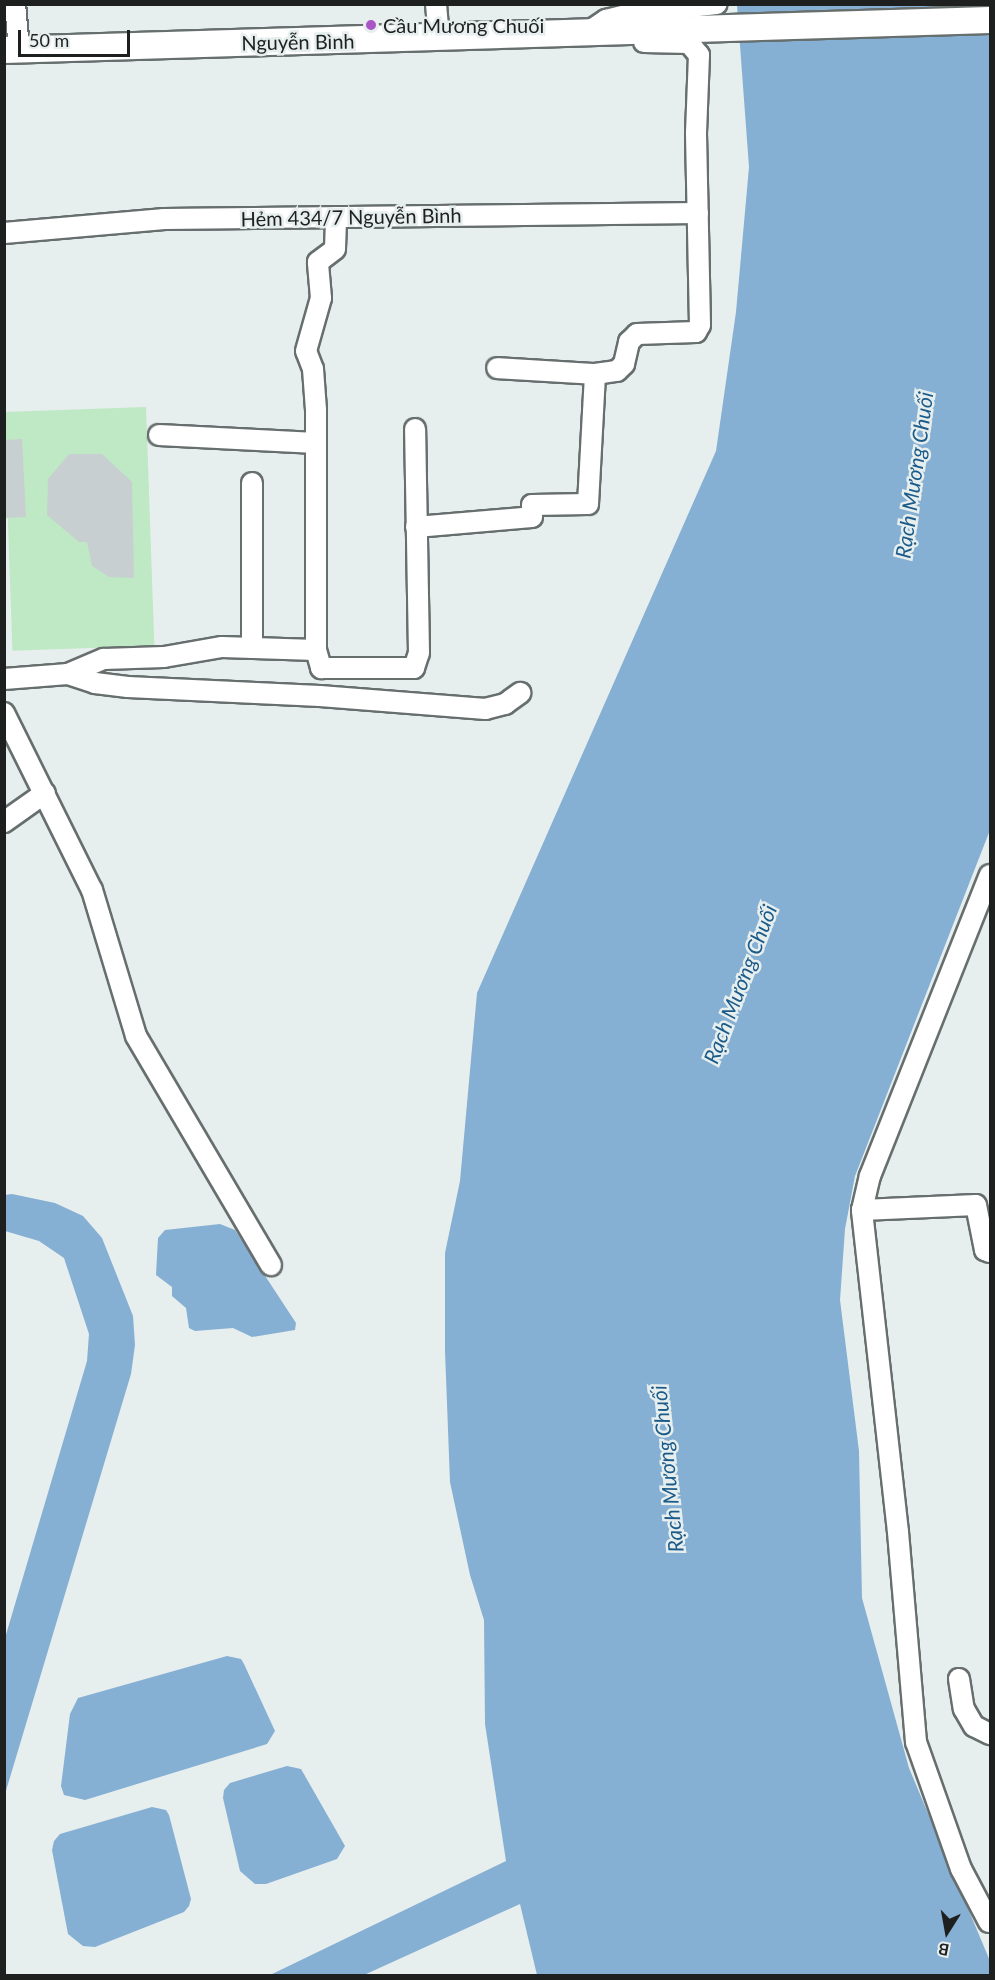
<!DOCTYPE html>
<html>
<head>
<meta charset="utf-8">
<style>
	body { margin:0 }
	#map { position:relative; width:995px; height:1980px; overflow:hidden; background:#e7eeee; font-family:Lato,sans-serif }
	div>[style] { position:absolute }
	.green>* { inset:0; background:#bfe8c4; transform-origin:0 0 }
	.water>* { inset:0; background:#85afd3 }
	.building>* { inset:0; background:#c8cfd1 }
	.roads { filter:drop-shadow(2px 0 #676e6e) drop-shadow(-2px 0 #676e6e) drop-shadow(0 2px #676e6e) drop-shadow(0 -2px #676e6e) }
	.minor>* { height:20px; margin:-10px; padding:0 10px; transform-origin:10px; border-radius:10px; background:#fff }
	.major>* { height:26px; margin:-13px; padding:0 13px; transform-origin:13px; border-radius:13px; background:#fff }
	.dots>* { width:16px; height:16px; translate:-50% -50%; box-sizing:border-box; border:3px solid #e7eeee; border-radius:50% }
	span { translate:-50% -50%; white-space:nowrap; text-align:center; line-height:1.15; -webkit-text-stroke:5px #e7eeee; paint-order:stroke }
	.poi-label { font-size:20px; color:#1e2020 }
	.left { translate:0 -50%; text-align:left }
	.street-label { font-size:20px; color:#1e2020 }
	.water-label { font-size:21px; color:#1b5b8a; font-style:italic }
	.frame { position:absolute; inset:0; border:6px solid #1e2020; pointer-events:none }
	.north { position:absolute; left:917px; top:1902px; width:60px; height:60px; -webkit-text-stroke:4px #e7eeee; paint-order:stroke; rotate:191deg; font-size:16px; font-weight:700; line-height:24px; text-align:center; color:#1e2020 }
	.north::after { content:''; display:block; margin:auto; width:21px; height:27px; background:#1e2020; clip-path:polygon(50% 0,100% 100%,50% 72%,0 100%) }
	.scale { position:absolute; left:18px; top:30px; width:112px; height:27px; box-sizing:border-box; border:3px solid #1e2020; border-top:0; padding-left:8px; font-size:18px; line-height:21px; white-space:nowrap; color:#1e2020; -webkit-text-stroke:4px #e7eeee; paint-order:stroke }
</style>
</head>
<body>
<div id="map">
	<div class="green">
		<i style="left:146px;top:407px;width:239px;height:142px;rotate:88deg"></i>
	</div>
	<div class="water">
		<i style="clip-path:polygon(737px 5px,990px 5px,990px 830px,855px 1176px,845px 1229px,840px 1300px,859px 1451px,862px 1598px,909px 1768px,990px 1961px,990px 1975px,537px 1975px,520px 1904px,364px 1975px,268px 1976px,506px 1861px,485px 1724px,484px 1620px,470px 1575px,450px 1482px,445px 1351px,445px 1253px,460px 1181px,477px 993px,716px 451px,736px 312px,749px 167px)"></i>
		<i style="clip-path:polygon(12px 1194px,55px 1203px,83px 1216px,102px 1238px,133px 1316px,135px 1345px,131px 1374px,5px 1794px,5px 1638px,87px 1361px,89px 1334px,64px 1258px,39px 1241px,5px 1231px,5px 1195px)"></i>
		<i style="clip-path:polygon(220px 1224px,235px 1230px,296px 1323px,295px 1330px,252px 1337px,233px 1328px,195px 1331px,189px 1328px,186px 1308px,172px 1296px,172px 1287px,156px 1275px,158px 1238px,165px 1230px)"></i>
		<i style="clip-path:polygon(227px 1656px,241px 1659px,244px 1664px,275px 1731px,267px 1744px,85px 1800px,64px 1795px,61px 1786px,70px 1714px,78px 1698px)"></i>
		<i style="clip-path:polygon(287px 1766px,301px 1769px,345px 1846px,337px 1859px,266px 1884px,255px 1884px,240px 1871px,223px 1798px,224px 1790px,230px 1783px)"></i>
		<i style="clip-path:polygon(152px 1807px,166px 1810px,169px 1815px,191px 1899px,189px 1906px,184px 1912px,95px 1947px,83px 1946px,68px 1934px,52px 1850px,54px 1841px,60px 1834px)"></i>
	</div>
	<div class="building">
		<i style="clip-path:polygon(22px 439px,26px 517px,4px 518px,4px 440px)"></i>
		<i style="clip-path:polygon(69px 454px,102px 454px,132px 482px,134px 578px,109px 577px,92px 566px,87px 542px,79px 542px,47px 515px,48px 479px)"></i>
	</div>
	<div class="roads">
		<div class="minor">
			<i style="left:15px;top:4px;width:45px;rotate:84.9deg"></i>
			<i style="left:436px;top:4px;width:35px;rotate:85deg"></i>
			<i style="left:588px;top:32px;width:22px;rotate:-34deg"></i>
			<i style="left:606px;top:20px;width:29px;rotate:-14deg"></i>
			<i style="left:634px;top:13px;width:83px;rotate:-6.2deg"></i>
			<i style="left:4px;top:233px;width:161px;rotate:-5deg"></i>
			<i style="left:164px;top:219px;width:534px;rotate:-0.64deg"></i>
			<i style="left:595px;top:374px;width:22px;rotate:-8deg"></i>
			<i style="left:617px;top:371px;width:10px;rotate:-45deg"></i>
			<i style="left:624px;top:364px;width:23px;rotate:-77deg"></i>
			<i style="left:629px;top:342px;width:11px;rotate:-45deg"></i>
			<i style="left:637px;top:334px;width:59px;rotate:-1.9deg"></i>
			<i style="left:696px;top:332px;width:8px;rotate:-60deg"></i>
			<i style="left:700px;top:325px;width:192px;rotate:-91.2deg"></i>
			<i style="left:696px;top:133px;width:78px;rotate:-87.8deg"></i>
			<i style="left:699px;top:55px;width:16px;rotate:-130deg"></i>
			<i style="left:689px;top:43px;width:45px;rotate:-178.7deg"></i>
			<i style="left:159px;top:435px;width:157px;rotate:2.9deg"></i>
			<i style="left:416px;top:527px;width:116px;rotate:-4.9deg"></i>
			<i style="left:532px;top:517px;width:12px;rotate:-90deg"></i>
			<i style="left:532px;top:505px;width:56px;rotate:-1deg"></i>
			<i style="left:588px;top:504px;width:130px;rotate:-86.9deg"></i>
			<i style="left:595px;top:374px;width:98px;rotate:-176.5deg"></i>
			<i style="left:252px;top:648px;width:165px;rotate:-90deg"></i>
			<i style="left:316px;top:650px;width:240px;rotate:-90deg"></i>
			<i style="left:316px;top:410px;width:41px;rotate:-94.2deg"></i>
			<i style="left:313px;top:369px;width:19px;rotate:-111deg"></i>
			<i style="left:306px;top:351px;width:55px;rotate:-74.2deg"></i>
			<i style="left:321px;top:298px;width:36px;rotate:-95deg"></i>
			<i style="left:318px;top:262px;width:21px;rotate:-37deg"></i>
			<i style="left:335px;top:249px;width:32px;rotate:-88deg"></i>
			<i style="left:68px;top:674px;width:28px;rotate:18deg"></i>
			<i style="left:95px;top:683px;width:33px;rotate:7deg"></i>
			<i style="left:128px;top:687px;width:192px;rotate:2.7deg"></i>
			<i style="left:320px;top:696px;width:166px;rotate:4.5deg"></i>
			<i style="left:485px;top:709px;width:21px;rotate:-14deg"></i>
			<i style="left:505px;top:704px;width:19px;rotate:-36deg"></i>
			<i style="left:4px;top:679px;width:64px;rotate:-4.5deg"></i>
			<i style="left:68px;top:674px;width:39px;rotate:-23deg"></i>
			<i style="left:104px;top:659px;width:60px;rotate:-1.9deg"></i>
			<i style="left:164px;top:657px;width:59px;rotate:-9.8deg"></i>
			<i style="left:222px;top:647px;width:94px;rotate:1.8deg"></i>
			<i style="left:316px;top:650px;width:19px;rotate:74deg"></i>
			<i style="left:321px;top:668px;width:93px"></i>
			<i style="left:414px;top:668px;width:16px;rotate:-72deg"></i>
			<i style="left:419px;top:653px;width:224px;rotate:-91deg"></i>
			<i style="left:4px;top:713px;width:198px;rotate:63.6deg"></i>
			<i style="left:92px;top:890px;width:152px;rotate:73.2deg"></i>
			<i style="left:136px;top:1036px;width:266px;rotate:59.5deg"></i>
			<i style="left:4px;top:822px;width:50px;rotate:-35.3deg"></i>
			<i style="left:862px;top:1210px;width:114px;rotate:-2.5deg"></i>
			<i style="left:976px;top:1205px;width:46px;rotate:78.7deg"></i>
			<i style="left:985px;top:1250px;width:5px;rotate:22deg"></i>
			<i style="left:959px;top:1679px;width:30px;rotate:81deg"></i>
			<i style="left:964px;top:1709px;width:20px;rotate:60deg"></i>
			<i style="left:974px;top:1726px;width:18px;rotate:27deg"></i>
			<i style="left:989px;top:1922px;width:60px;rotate:-117.8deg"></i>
			<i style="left:961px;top:1869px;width:135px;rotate:-109.5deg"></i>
			<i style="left:916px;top:1742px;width:211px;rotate:-94.9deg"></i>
			<i style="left:898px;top:1532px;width:324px;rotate:-96.4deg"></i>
			<i style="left:862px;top:1210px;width:35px;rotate:-77deg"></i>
			<i style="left:870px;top:1176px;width:324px;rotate:-68.3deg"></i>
		</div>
		<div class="major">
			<i style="left:4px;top:50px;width:986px;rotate:-1.74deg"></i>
		</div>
	</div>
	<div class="dots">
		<i style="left:371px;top:25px;background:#a955c3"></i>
	</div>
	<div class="poi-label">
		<span class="left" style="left:383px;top:25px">Cầu Mương Chuối</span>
	</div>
	<div class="street-label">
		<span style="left:298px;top:42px;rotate:-1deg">Nguyễn Bình</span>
		<span style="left:351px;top:217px;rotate:-1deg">Hẻm 434/7 Nguyễn Bình</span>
	</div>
	<div class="water-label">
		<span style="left:914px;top:475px;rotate:-82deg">Rạch Mương Chuối</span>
		<span style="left:740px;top:984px;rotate:-69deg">Rạch Mương Chuối</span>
		<span style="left:667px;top:1469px;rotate:-96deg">Rạch Mương Chuối</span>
	</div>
	<div class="frame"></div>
	<div class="north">B</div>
	<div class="scale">50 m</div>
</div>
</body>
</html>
